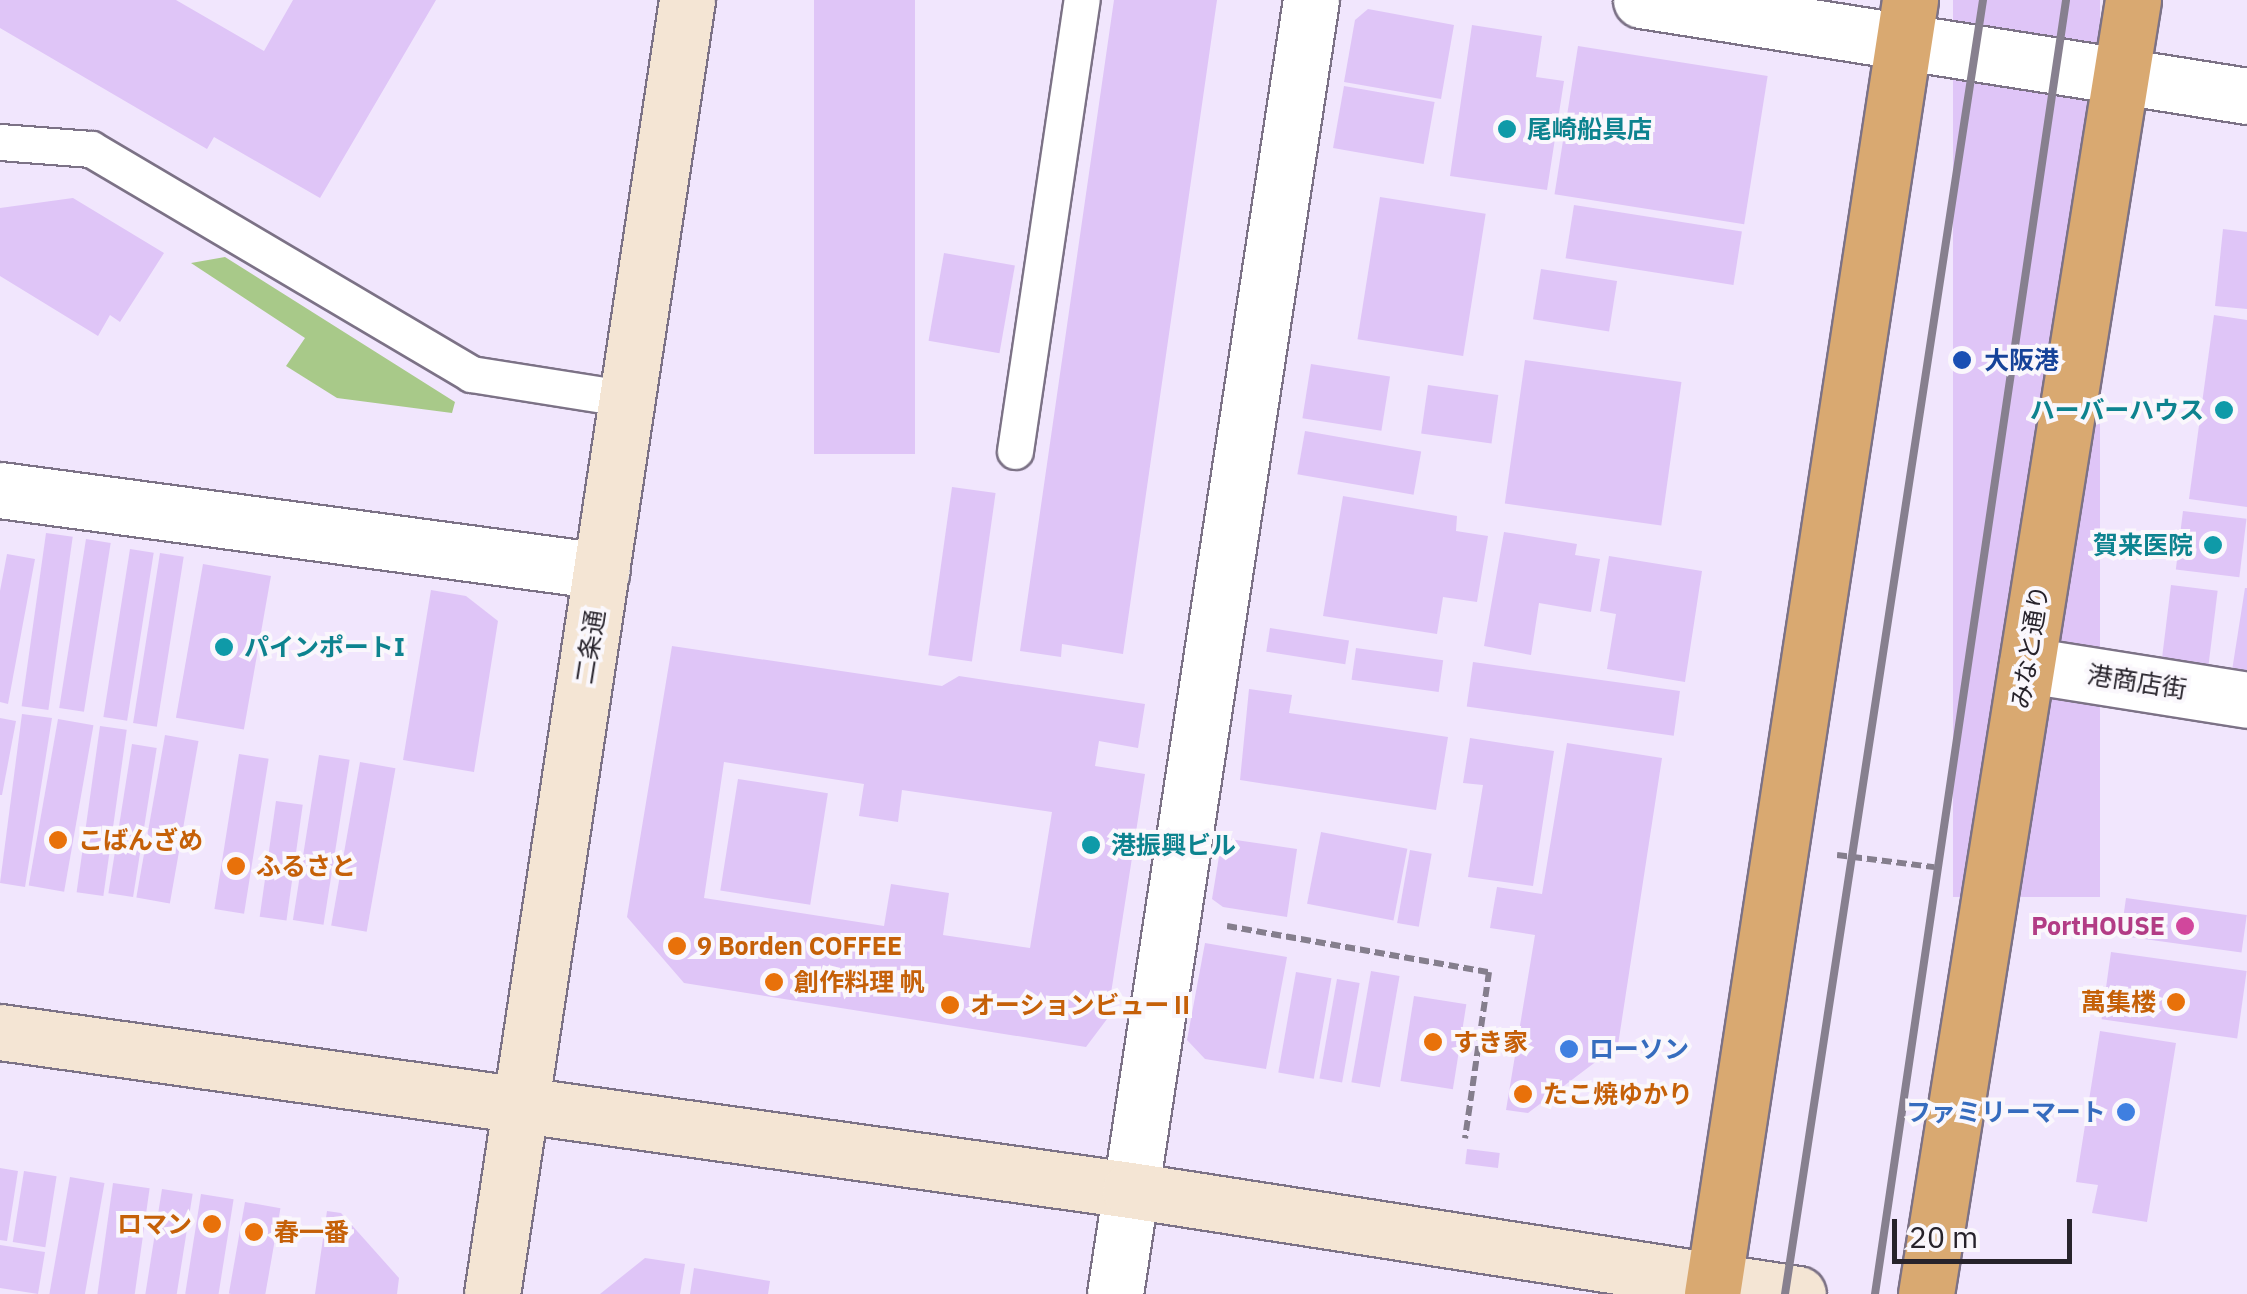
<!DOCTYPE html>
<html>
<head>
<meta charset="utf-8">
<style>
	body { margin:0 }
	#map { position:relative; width:2247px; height:1294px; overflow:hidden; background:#f1e6fd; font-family:"IBM Plex Sans","Noto Sans JP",sans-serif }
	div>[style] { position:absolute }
	.forest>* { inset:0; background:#a8c989 }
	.building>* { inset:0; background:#dfc5f7; transform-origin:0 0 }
	.path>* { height:6px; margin-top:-3px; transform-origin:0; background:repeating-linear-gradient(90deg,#857e8d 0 10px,transparent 0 15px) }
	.roads { filter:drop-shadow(2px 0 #7c7286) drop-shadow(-2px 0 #7c7286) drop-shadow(0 2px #7c7286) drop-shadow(0 -2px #7c7286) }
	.lane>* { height:35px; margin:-17.5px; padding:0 17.5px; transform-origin:17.5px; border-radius:17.5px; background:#fff }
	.street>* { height:55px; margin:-27.5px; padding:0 27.5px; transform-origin:27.5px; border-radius:27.5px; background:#fff }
	.secondary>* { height:55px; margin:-27.5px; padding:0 27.5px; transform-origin:27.5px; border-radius:27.5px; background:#f4e5d4 }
	.highway>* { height:55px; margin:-27.5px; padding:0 27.5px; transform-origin:27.5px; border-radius:27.5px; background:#d9a971 }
	.rail>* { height:8px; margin:-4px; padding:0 4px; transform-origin:4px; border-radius:4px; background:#87808f }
	.dots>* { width:28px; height:28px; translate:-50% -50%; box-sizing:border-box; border:5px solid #faf7fc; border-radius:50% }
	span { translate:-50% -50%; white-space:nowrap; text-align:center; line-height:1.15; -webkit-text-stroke:8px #faf7fc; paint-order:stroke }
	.culture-label { font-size:25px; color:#0d838f; font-weight:700 }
	.left { translate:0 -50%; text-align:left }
	.right { translate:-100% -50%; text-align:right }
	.transit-label { font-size:25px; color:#164399; font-weight:700 }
	.street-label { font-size:25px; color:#27232b }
	.food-label { font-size:25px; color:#c56008; font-weight:700 }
	.hotel-label { font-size:25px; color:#b23c85; font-weight:700 }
	.shop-label { font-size:25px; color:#366cbe; font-weight:700 }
	.scale { position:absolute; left:1892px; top:1219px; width:180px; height:45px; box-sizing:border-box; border:5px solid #27232b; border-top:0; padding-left:12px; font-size:30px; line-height:35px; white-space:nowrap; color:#27232b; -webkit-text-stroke:8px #faf7fc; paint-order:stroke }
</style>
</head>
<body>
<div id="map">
	<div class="forest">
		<i style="clip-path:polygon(225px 257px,455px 402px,452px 413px,337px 398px,286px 366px,305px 338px,191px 263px)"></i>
	</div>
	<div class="building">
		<i style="clip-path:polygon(0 0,176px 0,264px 51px,293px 0,436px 0,320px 198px,214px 137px,207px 149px,0 28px)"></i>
		<i style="left:814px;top:0;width:101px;height:454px"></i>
		<i style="clip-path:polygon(1114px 0,1217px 0,1123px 654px,1062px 644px,1061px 657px,1020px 651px)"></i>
		<i style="left:1953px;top:0;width:147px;height:897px"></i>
		<i style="clip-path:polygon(1368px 9px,1454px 25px,1441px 99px,1344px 82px,1355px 20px)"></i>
		<i style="clip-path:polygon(1472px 25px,1542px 36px,1536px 77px,1564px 81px,1547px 190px,1450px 176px)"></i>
		<i style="left:1578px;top:46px;width:192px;height:150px;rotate:9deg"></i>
		<i style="left:1344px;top:86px;width:92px;height:63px;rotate:10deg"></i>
		<i style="left:1380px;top:197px;width:107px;height:144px;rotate:9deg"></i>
		<i style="clip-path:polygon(73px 198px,164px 253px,120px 322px,110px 315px,98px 336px,0 276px,0 208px)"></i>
		<i style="left:1574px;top:205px;width:170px;height:54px;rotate:9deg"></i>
		<i style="clip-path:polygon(2223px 229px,2247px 232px,2247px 309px,2215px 306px)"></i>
		<i style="left:944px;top:253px;width:72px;height:89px;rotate:10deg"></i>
		<i style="left:1541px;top:269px;width:77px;height:51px;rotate:9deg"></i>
		<i style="clip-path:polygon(2214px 315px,2247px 320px,2247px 507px,2189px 499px)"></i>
		<i style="left:1525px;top:360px;width:158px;height:145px;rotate:8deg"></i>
		<i style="left:1311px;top:364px;width:80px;height:55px;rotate:9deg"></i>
		<i style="left:1428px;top:385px;width:71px;height:49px;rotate:8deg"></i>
		<i style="left:1305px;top:431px;width:118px;height:44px;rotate:10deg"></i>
		<i style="left:952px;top:487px;width:44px;height:170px;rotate:8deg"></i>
		<i style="clip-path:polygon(1343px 496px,1457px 516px,1456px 531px,1488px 536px,1477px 602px,1443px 597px,1437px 634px,1323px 616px)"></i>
		<i style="left:2183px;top:511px;width:64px;height:59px;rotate:7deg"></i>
		<i style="clip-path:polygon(1504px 532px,1577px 544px,1575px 555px,1600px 559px,1591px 612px,1539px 603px,1531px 655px,1484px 646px)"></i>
		<i style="left:46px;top:533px;width:27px;height:175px;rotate:8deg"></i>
		<i style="left:86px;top:539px;width:25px;height:171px;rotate:9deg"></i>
		<i style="left:130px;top:549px;width:24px;height:170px;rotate:9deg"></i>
		<i style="left:160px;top:553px;width:24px;height:172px;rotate:9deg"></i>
		<i style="clip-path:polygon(7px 554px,35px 559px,8px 704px,0 702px,0 591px)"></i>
		<i style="clip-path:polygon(1609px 556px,1702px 571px,1685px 682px,1607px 669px,1616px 614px,1600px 611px)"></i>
		<i style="left:203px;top:564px;width:69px;height:156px;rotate:10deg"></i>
		<i style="left:2171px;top:585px;width:47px;height:76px;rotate:7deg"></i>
		<i style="clip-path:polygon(2245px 588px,2247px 588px,2247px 679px,2231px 677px)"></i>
		<i style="clip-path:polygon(431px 590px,466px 596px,498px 621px,474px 772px,403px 760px)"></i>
		<i style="left:1270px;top:628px;width:80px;height:24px;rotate:9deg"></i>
		<i style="clip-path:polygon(evenodd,672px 646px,942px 686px,959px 676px,1145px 704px,1138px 748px,1099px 741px,1095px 766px,1145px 774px,1107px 1019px,1086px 1047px,684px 983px,627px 917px,672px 646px,724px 762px,864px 784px,859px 816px,898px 822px,902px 790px,1052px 812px,1030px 948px,943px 935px,949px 893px,891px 884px,884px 926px,704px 898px,724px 762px)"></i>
		<i style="left:1356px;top:648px;width:88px;height:32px;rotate:8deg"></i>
		<i style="left:1473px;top:662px;width:209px;height:45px;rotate:8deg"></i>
		<i style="clip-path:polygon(1249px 689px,1292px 695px,1289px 713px,1448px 737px,1436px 810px,1240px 780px)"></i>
		<i style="clip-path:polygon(22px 714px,52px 718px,25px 887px,0 883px)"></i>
		<i style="clip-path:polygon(0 718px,16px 721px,2px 795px,0 795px)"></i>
		<i style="left:58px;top:719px;width:36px;height:169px;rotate:10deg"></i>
		<i style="left:100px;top:726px;width:27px;height:168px;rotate:8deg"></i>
		<i style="left:165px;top:735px;width:34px;height:165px;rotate:10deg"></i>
		<i style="clip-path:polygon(1470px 738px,1554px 751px,1533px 886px,1468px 877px,1483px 785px,1463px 783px)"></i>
		<i style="clip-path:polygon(1567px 743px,1662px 758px,1618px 1045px,1528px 1113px,1506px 1110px,1535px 935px,1490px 928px,1497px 887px,1542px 894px)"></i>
		<i style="left:132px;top:744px;width:25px;height:151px;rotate:9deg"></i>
		<i style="left:239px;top:754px;width:30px;height:157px;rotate:9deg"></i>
		<i style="left:319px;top:755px;width:31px;height:167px;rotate:9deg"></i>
		<i style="left:360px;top:762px;width:36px;height:166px;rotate:10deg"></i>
		<i style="left:738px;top:779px;width:91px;height:113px;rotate:9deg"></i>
		<i style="left:276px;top:801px;width:27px;height:117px;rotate:8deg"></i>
		<i style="left:1321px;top:832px;width:88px;height:73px;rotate:11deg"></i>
		<i style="clip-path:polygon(1222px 838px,1297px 849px,1287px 917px,1223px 907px,1212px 899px)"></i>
		<i style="left:1410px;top:850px;width:22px;height:74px;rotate:10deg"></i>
		<i style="left:2126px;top:898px;width:122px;height:38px;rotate:8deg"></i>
		<i style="clip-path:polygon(1205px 943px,1287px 957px,1266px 1069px,1205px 1059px,1187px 1040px)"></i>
		<i style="left:2111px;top:952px;width:137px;height:68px;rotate:8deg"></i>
		<i style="left:1371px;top:971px;width:29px;height:113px;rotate:10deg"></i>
		<i style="left:1296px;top:972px;width:36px;height:102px;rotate:10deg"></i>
		<i style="left:1337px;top:979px;width:23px;height:101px;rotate:10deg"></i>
		<i style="left:1414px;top:996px;width:53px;height:86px;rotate:9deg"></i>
		<i style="clip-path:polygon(2100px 1031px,2176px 1043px,2147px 1222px,2092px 1213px,2098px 1185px,2076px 1182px)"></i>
		<i style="left:1467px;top:1149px;width:33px;height:15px;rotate:7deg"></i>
		<i style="clip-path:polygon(0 1168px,18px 1171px,7px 1241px,0 1240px)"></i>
		<i style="left:24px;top:1171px;width:33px;height:72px;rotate:9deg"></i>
		<i style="left:70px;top:1177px;width:35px;height:119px;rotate:10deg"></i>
		<i style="left:113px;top:1183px;width:37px;height:112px;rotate:8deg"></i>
		<i style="left:162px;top:1189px;width:31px;height:107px;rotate:9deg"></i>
		<i style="left:201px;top:1194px;width:33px;height:101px;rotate:9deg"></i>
		<i style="left:245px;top:1202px;width:36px;height:93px;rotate:10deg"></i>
		<i style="clip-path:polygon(327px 1211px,341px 1213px,399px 1278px,397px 1294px,315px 1294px)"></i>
		<i style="clip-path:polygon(0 1245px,45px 1252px,38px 1294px,0 1288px)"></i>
		<i style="clip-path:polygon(645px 1258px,685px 1264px,680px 1294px,600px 1294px)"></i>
		<i style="clip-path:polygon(694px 1268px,770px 1281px,768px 1294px,690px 1294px)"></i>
	</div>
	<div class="path">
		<i style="left:1837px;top:855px;width:98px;rotate:7.1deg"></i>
		<i style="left:1227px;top:926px;width:266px;rotate:10deg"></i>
		<i style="left:1489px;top:972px;width:168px;rotate:98.2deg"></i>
	</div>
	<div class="roads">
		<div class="lane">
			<i style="left:0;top:142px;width:91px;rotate:4.4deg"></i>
			<i style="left:91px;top:149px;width:442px;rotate:30.6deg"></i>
			<i style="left:471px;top:374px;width:159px;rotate:9deg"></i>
			<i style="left:1015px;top:451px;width:456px;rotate:-81.6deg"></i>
		</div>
		<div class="street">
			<i style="left:1641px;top:0;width:614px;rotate:9deg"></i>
			<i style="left:0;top:490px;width:607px;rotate:7.66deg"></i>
			<i style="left:2027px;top:665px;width:223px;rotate:9deg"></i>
			<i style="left:1115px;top:1294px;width:1309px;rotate:-81.39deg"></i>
		</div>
		<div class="secondary">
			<i style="left:0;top:1032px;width:1141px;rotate:7.96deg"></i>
			<i style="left:1130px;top:1190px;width:676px;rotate:8.85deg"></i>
			<i style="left:492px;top:1294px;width:1309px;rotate:-81.43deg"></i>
		</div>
		<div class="highway">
			<i style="left:1712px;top:1294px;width:1309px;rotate:-81.3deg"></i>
			<i style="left:1926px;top:1294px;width:1310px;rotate:-80.91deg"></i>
		</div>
	</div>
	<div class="rail">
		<i style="left:1785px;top:1294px;width:1309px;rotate:-81.3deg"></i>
		<i style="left:1875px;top:1294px;width:1308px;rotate:-81.6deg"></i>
	</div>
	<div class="dots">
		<i style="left:1507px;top:129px;background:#0f9aa8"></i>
		<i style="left:1962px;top:360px;background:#1a4fb4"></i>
		<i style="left:2224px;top:410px;background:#0f9aa8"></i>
		<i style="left:2213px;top:545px;background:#0f9aa8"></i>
		<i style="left:224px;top:647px;background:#0f9aa8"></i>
		<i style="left:58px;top:840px;background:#e8710a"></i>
		<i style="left:1091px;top:845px;background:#0f9aa8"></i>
		<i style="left:236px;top:866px;background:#e8710a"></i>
		<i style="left:2185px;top:926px;background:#d1479c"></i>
		<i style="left:677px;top:946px;background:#e8710a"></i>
		<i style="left:774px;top:982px;background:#e8710a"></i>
		<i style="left:2176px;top:1002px;background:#e8710a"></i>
		<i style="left:950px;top:1005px;background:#e8710a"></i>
		<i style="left:1433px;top:1042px;background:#e8710a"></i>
		<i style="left:1569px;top:1049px;background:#3f7fe0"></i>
		<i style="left:1523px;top:1094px;background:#e8710a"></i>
		<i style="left:2126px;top:1112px;background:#3f7fe0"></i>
		<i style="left:212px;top:1224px;background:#e8710a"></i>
		<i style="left:254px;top:1232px;background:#e8710a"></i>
	</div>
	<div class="culture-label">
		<span class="left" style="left:1527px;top:129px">尾崎船具店</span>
		<span class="right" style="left:2204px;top:410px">ハーバーハウス</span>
		<span class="right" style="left:2193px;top:545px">賀来医院</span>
		<span class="left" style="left:244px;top:647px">パインポートI</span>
		<span class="left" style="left:1111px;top:845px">港振興ビル</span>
	</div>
	<div class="transit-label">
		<span class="left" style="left:1984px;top:360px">大阪港</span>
	</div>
	<div class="street-label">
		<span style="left:590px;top:647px;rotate:-81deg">二条通</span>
		<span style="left:2030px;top:647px;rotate:-81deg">みなと通り</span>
		<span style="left:2137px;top:682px;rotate:9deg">港商店街</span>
	</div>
	<div class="food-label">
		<span class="left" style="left:78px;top:840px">こばんざめ</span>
		<span class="left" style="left:256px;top:866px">ふるさと</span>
		<span class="left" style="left:697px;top:946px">9 Borden COFFEE</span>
		<span class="left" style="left:794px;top:982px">創作料理 帆</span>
		<span class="right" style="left:2156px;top:1002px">萬集楼</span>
		<span class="left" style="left:970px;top:1005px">オーションビューⅡ</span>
		<span class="left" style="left:1453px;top:1042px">すき家</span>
		<span class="left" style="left:1543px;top:1094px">たこ焼ゆかり</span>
		<span class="right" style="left:192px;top:1224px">ロマン</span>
		<span class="left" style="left:274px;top:1232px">春一番</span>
	</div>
	<div class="hotel-label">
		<span class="right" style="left:2165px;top:926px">PortHOUSE</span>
	</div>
	<div class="shop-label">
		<span class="left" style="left:1589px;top:1049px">ローソン</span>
		<span class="right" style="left:2106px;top:1112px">ファミリーマート</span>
	</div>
	<div class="scale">20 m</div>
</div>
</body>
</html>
